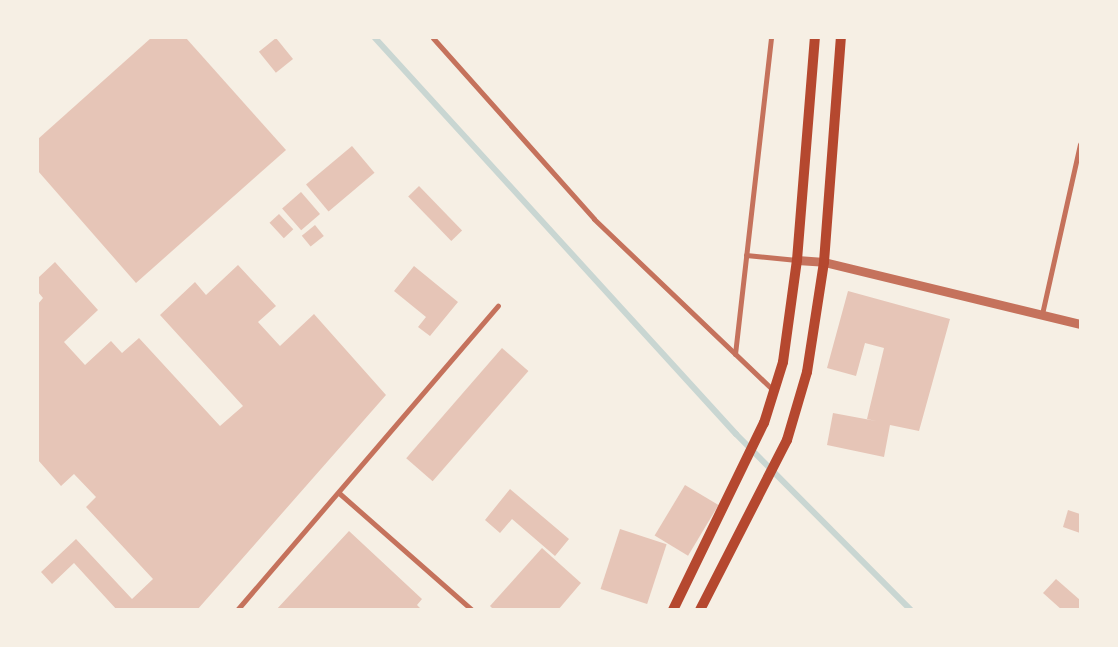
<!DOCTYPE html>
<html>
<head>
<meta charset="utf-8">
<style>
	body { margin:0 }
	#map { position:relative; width:1118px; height:647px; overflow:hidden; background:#f6efe4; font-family:"Source Sans 3",sans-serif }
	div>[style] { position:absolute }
	.stream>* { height:6px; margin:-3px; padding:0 3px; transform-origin:3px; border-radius:3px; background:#c9d6d2 }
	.building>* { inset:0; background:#e6c5b7; transform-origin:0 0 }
	.minor>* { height:5px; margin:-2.5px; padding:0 2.5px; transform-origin:2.5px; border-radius:2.5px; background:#c5725c }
	.tertiary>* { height:9px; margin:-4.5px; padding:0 4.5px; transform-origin:4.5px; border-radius:4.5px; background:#c5725c }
	.secondary>* { height:10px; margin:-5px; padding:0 5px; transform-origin:5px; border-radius:5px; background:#b5482f }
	span { translate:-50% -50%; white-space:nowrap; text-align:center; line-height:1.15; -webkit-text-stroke:5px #f6efe4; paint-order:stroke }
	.frame { position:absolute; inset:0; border:39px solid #f6efe4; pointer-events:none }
</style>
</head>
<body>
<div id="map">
	<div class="stream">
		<i style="left:375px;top:38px;width:536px;rotate:47.65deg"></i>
		<i style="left:736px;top:434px;width:248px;rotate:45.2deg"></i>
	</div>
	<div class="building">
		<i style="clip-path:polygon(151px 38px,186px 38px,286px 150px,136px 283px,38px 171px,38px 139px)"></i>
		<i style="left:276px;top:38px;width:27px;height:22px;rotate:51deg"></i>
		<i style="left:352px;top:146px;width:35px;height:60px;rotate:50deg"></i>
		<i style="left:419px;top:186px;width:62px;height:15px;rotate:46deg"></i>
		<i style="left:301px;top:192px;width:29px;height:25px;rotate:49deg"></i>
		<i style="left:279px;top:214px;width:21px;height:13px;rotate:47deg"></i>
		<i style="left:315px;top:225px;width:14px;height:17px;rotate:51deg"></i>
		<i style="clip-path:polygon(55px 262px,98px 310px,64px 342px,85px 365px,111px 341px,122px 353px,139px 338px,220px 426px,243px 406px,160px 315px,195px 282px,206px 295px,238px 265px,276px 306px,258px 322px,280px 346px,314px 314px,386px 395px,197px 610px,117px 610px,74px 563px,52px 584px,41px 572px,76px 539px,132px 599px,153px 579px,86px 507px,96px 497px,74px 474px,61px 486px,38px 460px,38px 304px,43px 298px,38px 292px,38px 278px)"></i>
		<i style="clip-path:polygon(414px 266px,458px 302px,430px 336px,418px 327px,426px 317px,394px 291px)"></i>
		<i style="clip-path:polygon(848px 291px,950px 319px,919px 431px,890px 425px,884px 457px,827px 445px,833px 413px,876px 421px,867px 419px,884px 348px,865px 343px,856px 376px,827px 368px)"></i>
		<i style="left:502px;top:348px;width:35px;height:146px;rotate:41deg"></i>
		<i style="left:685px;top:485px;width:39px;height:59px;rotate:31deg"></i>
		<i style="clip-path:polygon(510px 489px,569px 539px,555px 556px,512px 519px,500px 533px,485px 520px)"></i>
		<i style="clip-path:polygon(1068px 510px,1080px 514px,1080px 533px,1063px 527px)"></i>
		<i style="left:620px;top:529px;width:49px;height:63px;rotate:18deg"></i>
		<i style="clip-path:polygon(349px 531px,422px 599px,417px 605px,422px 610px,276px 610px)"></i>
		<i style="clip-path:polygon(542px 548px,581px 583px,558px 610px,494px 610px,490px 606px)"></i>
		<i style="clip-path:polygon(1056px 579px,1080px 600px,1080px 610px,1062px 610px,1043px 593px)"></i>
	</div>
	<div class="minor">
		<i style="left:433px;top:38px;width:242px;rotate:48.3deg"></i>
		<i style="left:594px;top:219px;width:249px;rotate:43.7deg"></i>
		<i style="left:746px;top:255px;width:51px;rotate:5.6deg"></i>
		<i style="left:1042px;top:314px;width:174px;rotate:-77.4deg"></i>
		<i style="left:735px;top:354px;width:318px;rotate:-83.5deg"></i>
		<i style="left:339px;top:493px;width:177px;rotate:41.3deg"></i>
		<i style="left:237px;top:610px;width:401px;rotate:-49.4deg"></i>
	</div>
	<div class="tertiary">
		<i style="left:797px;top:260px;width:27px;rotate:4deg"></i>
		<i style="left:824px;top:262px;width:263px;rotate:13.6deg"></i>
	</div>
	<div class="secondary">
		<i style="left:673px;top:610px;width:208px;rotate:-64.1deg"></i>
		<i style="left:764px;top:423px;width:64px;rotate:-72.7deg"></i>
		<i style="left:783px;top:362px;width:103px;rotate:-82.2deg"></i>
		<i style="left:797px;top:260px;width:223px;rotate:-85.4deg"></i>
		<i style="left:700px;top:610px;width:191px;rotate:-62.9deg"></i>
		<i style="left:787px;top:440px;width:71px;rotate:-73.6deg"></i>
		<i style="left:807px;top:372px;width:111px;rotate:-81.2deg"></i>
		<i style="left:824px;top:262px;width:225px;rotate:-85.7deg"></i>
	</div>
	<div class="frame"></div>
</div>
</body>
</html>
